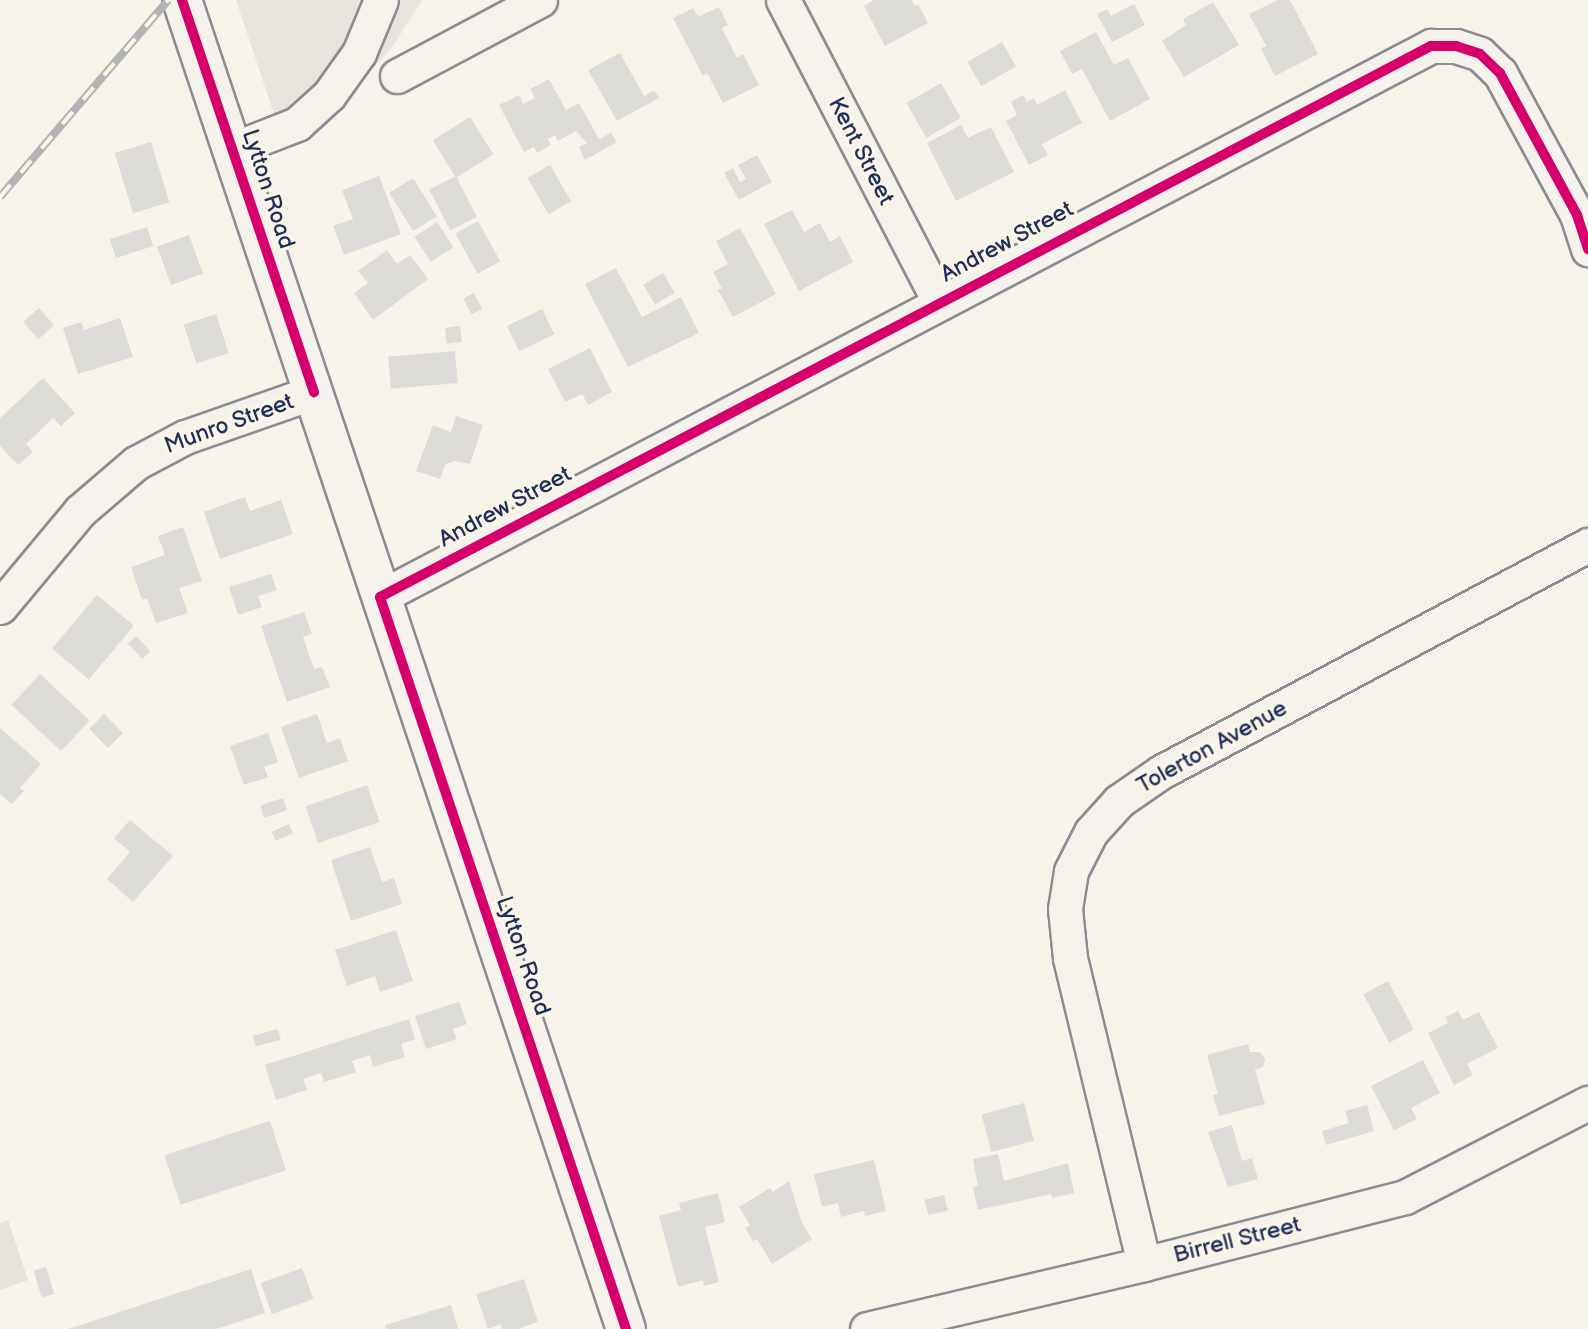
<!DOCTYPE html>
<html>
<head>
<meta charset="utf-8">
<style>
	body { margin:0 }
	#map { position:relative; width:1588px; height:1329px; overflow:hidden; background:#f7f3ea; font-family:"Balsamiq Sans",sans-serif }
	div>[style] { position:absolute }
	.built>* { inset:0; background:#e8e4dd }
	.green>* { inset:0; background:#e6e2db }
	.building>* { inset:0; background:#dddbd7; transform-origin:0 0 }
	.roads { filter:drop-shadow(2px 0 #8a8c91) drop-shadow(-2px 0 #8a8c91) drop-shadow(0 2px #8a8c91) drop-shadow(0 -2px #8a8c91) }
	.minor>* { height:33px; margin:-16.5px; padding:0 16.5px; transform-origin:16.5px; border-radius:16.5px; background:#f5f2ec }
	.major>* { height:38px; margin:-19px; padding:0 19px; transform-origin:19px; border-radius:19px; background:#f5f2ec }
	.rail>* { height:8px; margin-top:-4px; transform-origin:0; background:repeating-linear-gradient(90deg,#fcf5e5 0 16px,#b2b3b4 0 32px); box-sizing:border-box; border-block:2px solid #b2b3b4 }
	.cycleway>* { height:10px; margin:-5px; padding:0 5px; transform-origin:5px; border-radius:5px; background:#d6006c }
	span { translate:-50% -50%; white-space:nowrap; text-align:center; line-height:1.15; -webkit-text-stroke:7px #fcf5e5; paint-order:stroke }
	.street-label { font-size:23px; color:#1b2f5e }
</style>
</head>
<body>
<div id="map">
	<div class="built">
		<i style="clip-path:polygon(236px 0,422px 0,391px 49px,374px 67px,284px 144px)"></i>
	</div>
	<div class="green">
		<i style="clip-path:polygon(8px 1220px,28px 1280px,0 1290px,0 1223px)"></i>
	</div>
	<div class="building">
		<i style="clip-path:polygon(874px 0,912px 0,915px 6px,918px 4px,928px 23px,885px 46px,864px 6px)"></i>
		<i style="clip-path:polygon(1278px 0,1290px 0,1318px 54px,1275px 76px,1261px 49px,1266px 46px,1249px 14px)"></i>
		<i style="clip-path:polygon(1213px 2px,1239px 45px,1184px 77px,1162px 41px,1186px 25px,1183px 19px)"></i>
		<i style="clip-path:polygon(1134px 4px,1145px 25px,1112px 42px,1097px 14px,1107px 9px,1111px 16px)"></i>
		<i style="clip-path:polygon(719px 7px,728px 25px,722px 28px,737px 58px,743px 54px,759px 85px,723px 103px,707px 73px,703px 76px,673px 18px,693px 8px,698px 17px)"></i>
		<i style="clip-path:polygon(1096px 32px,1114px 65px,1128px 58px,1150px 99px,1110px 121px,1082px 69px,1072px 74px,1060px 51px)"></i>
		<i style="left:1002px;top:42px;width:28px;height:40px;rotate:60deg"></i>
		<i style="clip-path:polygon(620px 53px,644px 96px,654px 90px,659px 98px,617px 121px,588px 70px)"></i>
		<i style="clip-path:polygon(549px 79px,566px 110px,579px 103px,599px 139px,611px 133px,617px 142px,585px 160px,579px 147px,587px 143px,576px 131px,558px 141px,555px 135px,548px 139px,551px 145px,537px 153px,534px 147px,524px 152px,499px 105px,519px 95px,523px 104px,535px 98px,530px 89px)"></i>
		<i style="left:941px;top:83px;width:40px;height:40px;rotate:60deg"></i>
		<i style="clip-path:polygon(1065px 90px,1082px 123px,1042px 144px,1048px 155px,1029px 165px,1006px 121px,1017px 115px,1011px 102px,1023px 95px,1027px 102px,1034px 98px,1037px 105px)"></i>
		<i style="left:470px;top:117px;width:44px;height:44px;rotate:58deg"></i>
		<i style="clip-path:polygon(961px 125px,968px 138px,991px 127px,1014px 172px,956px 201px,927px 143px)"></i>
		<i style="left:151px;top:142px;width:63px;height:38px;rotate:73deg"></i>
		<i style="clip-path:polygon(757px 155px,772px 182px,739px 200px,724px 173px,733px 168px,740px 182px,746px 179px,738px 165px)"></i>
		<i style="left:550px;top:165px;width:42px;height:26px;rotate:60deg"></i>
		<i style="clip-path:polygon(379px 176px,401px 234px,344px 255px,333px 226px,353px 219px,342px 190px)"></i>
		<i style="left:456px;top:176px;width:46px;height:30px;rotate:63deg"></i>
		<i style="left:413px;top:178px;width:45px;height:28px;rotate:58deg"></i>
		<i style="clip-path:polygon(792px 210px,804px 232px,820px 223px,830px 242px,840px 236px,853px 262px,799px 291px,764px 224px)"></i>
		<i style="left:478px;top:221px;width:46px;height:26px;rotate:61deg"></i>
		<i style="left:437px;top:222px;width:30px;height:27px;rotate:57deg"></i>
		<i style="left:147px;top:227px;width:20px;height:39px;rotate:72deg"></i>
		<i style="clip-path:polygon(740px 228px,776px 294px,733px 317px,718px 290px,722px 288px,713px 272px,728px 264px,716px 241px)"></i>
		<i style="left:189px;top:235px;width:41px;height:34px;rotate:70deg"></i>
		<i style="clip-path:polygon(387px 250px,397px 264px,410px 255px,428px 279px,373px 320px,354px 293px,368px 283px,358px 271px)"></i>
		<i style="clip-path:polygon(616px 268px,642px 317px,681px 297px,699px 333px,628px 367px,585px 284px)"></i>
		<i style="left:663px;top:273px;width:23px;height:23px;rotate:59deg"></i>
		<i style="left:474px;top:293px;width:18px;height:12px;rotate:63deg"></i>
		<i style="left:39px;top:308px;width:23px;height:21px;rotate:49deg"></i>
		<i style="left:542px;top:309px;width:28px;height:39px;rotate:64deg"></i>
		<i style="left:216px;top:314px;width:41px;height:34px;rotate:72deg"></i>
		<i style="clip-path:polygon(120px 318px,133px 357px,78px 374px,63px 328px,81px 322px,84px 330px)"></i>
		<i style="left:460px;top:326px;width:16px;height:15px;rotate:83deg"></i>
		<i style="clip-path:polygon(590px 348px,612px 392px,588px 405px,582px 394px,565px 402px,548px 369px)"></i>
		<i style="left:455px;top:351px;width:32px;height:67px;rotate:85deg"></i>
		<i style="clip-path:polygon(43px 378px,75px 413px,61px 426px,53px 418px,26px 444px,33px 452px,18px 465px,0 446px,0 418px)"></i>
		<i style="clip-path:polygon(456px 416px,483px 425px,470px 464px,454px 461px,445px 465px,440px 479px,416px 471px,433px 425px,451px 432px)"></i>
		<i style="clip-path:polygon(245px 497px,250px 511px,281px 500px,293px 534px,220px 559px,204px 512px)"></i>
		<i style="clip-path:polygon(183px 527px,202px 581px,179px 588px,188px 613px,156px 623px,147px 598px,142px 600px,131px 567px,165px 555px,158px 536px)"></i>
		<i style="clip-path:polygon(271px 574px,277px 590px,258px 596px,262px 607px,238px 615px,229px 587px)"></i>
		<i style="left:97px;top:595px;width:48px;height:70px;rotate:40deg"></i>
		<i style="clip-path:polygon(304px 612px,312px 634px,303px 637px,314px 669px,322px 667px,330px 687px,287px 702px,261px 626px)"></i>
		<i style="left:136px;top:636px;width:21px;height:11px;rotate:47deg"></i>
		<i style="left:40px;top:674px;width:68px;height:42px;rotate:43deg"></i>
		<i style="left:104px;top:714px;width:27px;height:21px;rotate:45deg"></i>
		<i style="clip-path:polygon(317px 714px,327px 743px,340px 738px,348px 761px,299px 778px,281px 727px)"></i>
		<i style="clip-path:polygon(0 728px,41px 764px,20px 788px,24px 791px,12px 804px,0 794px)"></i>
		<i style="clip-path:polygon(268px 733px,278px 762px,264px 767px,268px 777px,244px 785px,230px 746px)"></i>
		<i style="left:367px;top:785px;width:39px;height:65px;rotate:71deg"></i>
		<i style="left:283px;top:798px;width:13px;height:24px;rotate:72deg"></i>
		<i style="clip-path:polygon(130px 820px,173px 856px,133px 902px,107px 879px,130px 852px,114px 838px)"></i>
		<i style="left:289px;top:824px;width:10px;height:19px;rotate:66deg"></i>
		<i style="clip-path:polygon(370px 847px,382px 882px,394px 878px,402px 904px,351px 921px,331px 860px)"></i>
		<i style="clip-path:polygon(396px 930px,413px 981px,380px 992px,375px 976px,347px 986px,335px 950px)"></i>
		<i style="left:1388px;top:981px;width:55px;height:28px;rotate:62deg"></i>
		<i style="clip-path:polygon(459px 1002px,467px 1024px,453px 1029px,457px 1039px,426px 1049px,415px 1016px)"></i>
		<i style="clip-path:polygon(1458px 1011px,1463px 1020px,1479px 1012px,1498px 1048px,1467px 1064px,1473px 1075px,1454px 1085px,1428px 1033px,1448px 1023px,1446px 1017px)"></i>
		<i style="clip-path:polygon(409px 1019px,415px 1039px,401px 1044px,405px 1057px,373px 1067px,370px 1055px,352px 1061px,356px 1072px,324px 1082px,321px 1073px,303px 1079px,307px 1090px,276px 1100px,265px 1065px)"></i>
		<i style="left:278px;top:1029px;width:11px;height:26px;rotate:75deg"></i>
		<i style="clip-path:polygon(1248px 1044px,1250px 1052px,1260px 1052px,1265px 1059px,1263px 1067px,1255px 1070px,1265px 1104px,1219px 1116px,1213px 1095px,1218px 1094px,1207px 1055px)"></i>
		<i style="clip-path:polygon(1423px 1060px,1440px 1093px,1411px 1108px,1417px 1119px,1394px 1130px,1371px 1086px)"></i>
		<i style="left:1024px;top:1103px;width:39px;height:44px;rotate:75deg"></i>
		<i style="clip-path:polygon(1367px 1105px,1374px 1131px,1326px 1145px,1322px 1131px,1349px 1123px,1345px 1111px)"></i>
		<i style="left:270px;top:1121px;width:52px;height:111px;rotate:72deg"></i>
		<i style="clip-path:polygon(1232px 1125px,1242px 1161px,1252px 1158px,1258px 1179px,1228px 1187px,1208px 1132px)"></i>
		<i style="clip-path:polygon(998px 1154px,1004px 1181px,1068px 1163px,1074px 1193px,1052px 1198px,1051px 1194px,978px 1210px,973px 1187px,978px 1186px,973px 1159px)"></i>
		<i style="clip-path:polygon(874px 1160px,886px 1211px,865px 1216px,864px 1211px,841px 1217px,838px 1203px,822px 1207px,814px 1174px)"></i>
		<i style="clip-path:polygon(789px 1181px,802px 1223px,812px 1239px,772px 1264px,757px 1239px,753px 1241px,745px 1228px,750px 1225px,739px 1207px,770px 1188px,773px 1192px)"></i>
		<i style="clip-path:polygon(718px 1193px,725px 1222px,705px 1227px,719px 1282px,704px 1286px,703px 1280px,678px 1287px,659px 1216px,681px 1210px,679px 1203px)"></i>
		<i style="left:944px;top:1195px;width:16px;height:20px;rotate:76deg"></i>
		<i style="left:46px;top:1267px;width:28px;height:13px;rotate:73deg"></i>
		<i style="left:302px;top:1268px;width:33px;height:44px;rotate:70deg"></i>
		<i style="clip-path:polygon(251px 1269px,265px 1313px,216px 1329px,68px 1329px)"></i>
		<i style="clip-path:polygon(524px 1279px,538px 1322px,518px 1329px,502px 1329px,501px 1324px,488px 1329px,476px 1294px)"></i>
		<i style="clip-path:polygon(451px 1305px,458px 1329px,386px 1329px,385px 1325px)"></i>
	</div>
	<div class="roads">
		<div class="minor">
			<i style="left:783px;top:0;width:339px;rotate:62.6deg"></i>
			<i style="left:397px;top:76px;width:162px;rotate:-28deg"></i>
			<i style="left:233px;top:149px;width:69px;rotate:-21.3deg"></i>
			<i style="left:297px;top:124px;width:43px;rotate:-42.2deg"></i>
			<i style="left:329px;top:95px;width:52px;rotate:-54.5deg"></i>
			<i style="left:359px;top:53px;width:57px;rotate:-67.5deg"></i>
			<i style="left:380px;top:597px;width:1187px;rotate:-27.67deg"></i>
			<i style="left:1431px;top:46px;width:25px"></i>
			<i style="left:1456px;top:46px;width:25px;rotate:18deg"></i>
			<i style="left:1480px;top:54px;width:28px;rotate:44deg"></i>
			<i style="left:1500px;top:73px;width:162px;rotate:61.5deg"></i>
			<i style="left:1577px;top:215px;width:36px;rotate:72deg"></i>
			<i style="left:0;top:607px;width:125px;rotate:-50.2deg"></i>
			<i style="left:80px;top:511px;width:74px;rotate:-40.6deg"></i>
			<i style="left:136px;top:463px;width:55px;rotate:-28deg"></i>
			<i style="left:185px;top:437px;width:137px;rotate:-19.2deg"></i>
			<i style="left:1144px;top:1264px;width:315px;rotate:-103.6deg"></i>
			<i style="left:1070px;top:958px;width:49px;rotate:-95.8deg"></i>
			<i style="left:1065px;top:909px;width:38px;rotate:-81deg"></i>
			<i style="left:1071px;top:871px;width:44px;rotate:-62.9deg"></i>
			<i style="left:1091px;top:832px;width:42px;rotate:-47.9deg"></i>
			<i style="left:1119px;top:801px;width:51px;rotate:-34.6deg"></i>
			<i style="left:1161px;top:772px;width:484px;rotate:-28deg"></i>
			<i style="left:867px;top:1329px;width:285px;rotate:-13.2deg"></i>
			<i style="left:1144px;top:1264px;width:269px;rotate:-14.4deg"></i>
			<i style="left:1405px;top:1197px;width:206px;rotate:-27.2deg"></i>
		</div>
		<div class="major">
			<i style="left:182px;top:0;width:1401px;rotate:71.53deg"></i>
		</div>
	</div>
	<div class="rail">
		<i style="left:0;top:197px;width:259px;rotate:-49.5deg"></i>
	</div>
	<div class="cycleway">
		<i style="left:182px;top:0;width:414px;rotate:71.4deg"></i>
		<i style="left:626px;top:1329px;width:772px;rotate:-108.58deg"></i>
		<i style="left:380px;top:597px;width:1187px;rotate:-27.67deg"></i>
		<i style="left:1431px;top:46px;width:25px"></i>
		<i style="left:1456px;top:46px;width:25px;rotate:18deg"></i>
		<i style="left:1480px;top:54px;width:28px;rotate:44deg"></i>
		<i style="left:1500px;top:73px;width:162px;rotate:61.5deg"></i>
		<i style="left:1577px;top:215px;width:36px;rotate:72deg"></i>
	</div>
	<div class="street-label">
		<span style="left:861px;top:151px;rotate:63deg">Kent Street</span>
		<span style="left:268px;top:189px;rotate:72deg">Lytton Road</span>
		<span style="left:1007px;top:242px;rotate:-28deg">Andrew Street</span>
		<span style="left:229px;top:424px;rotate:-20deg">Munro Street</span>
		<span style="left:505px;top:507px;rotate:-28deg">Andrew Street</span>
		<span style="left:1212px;top:747px;rotate:-29deg">Tolerton Avenue</span>
		<span style="left:523px;top:956px;rotate:71deg">Lytton Road</span>
		<span style="left:1237px;top:1240px;rotate:-14deg">Birrell Street</span>
	</div>
</div>
</body>
</html>
